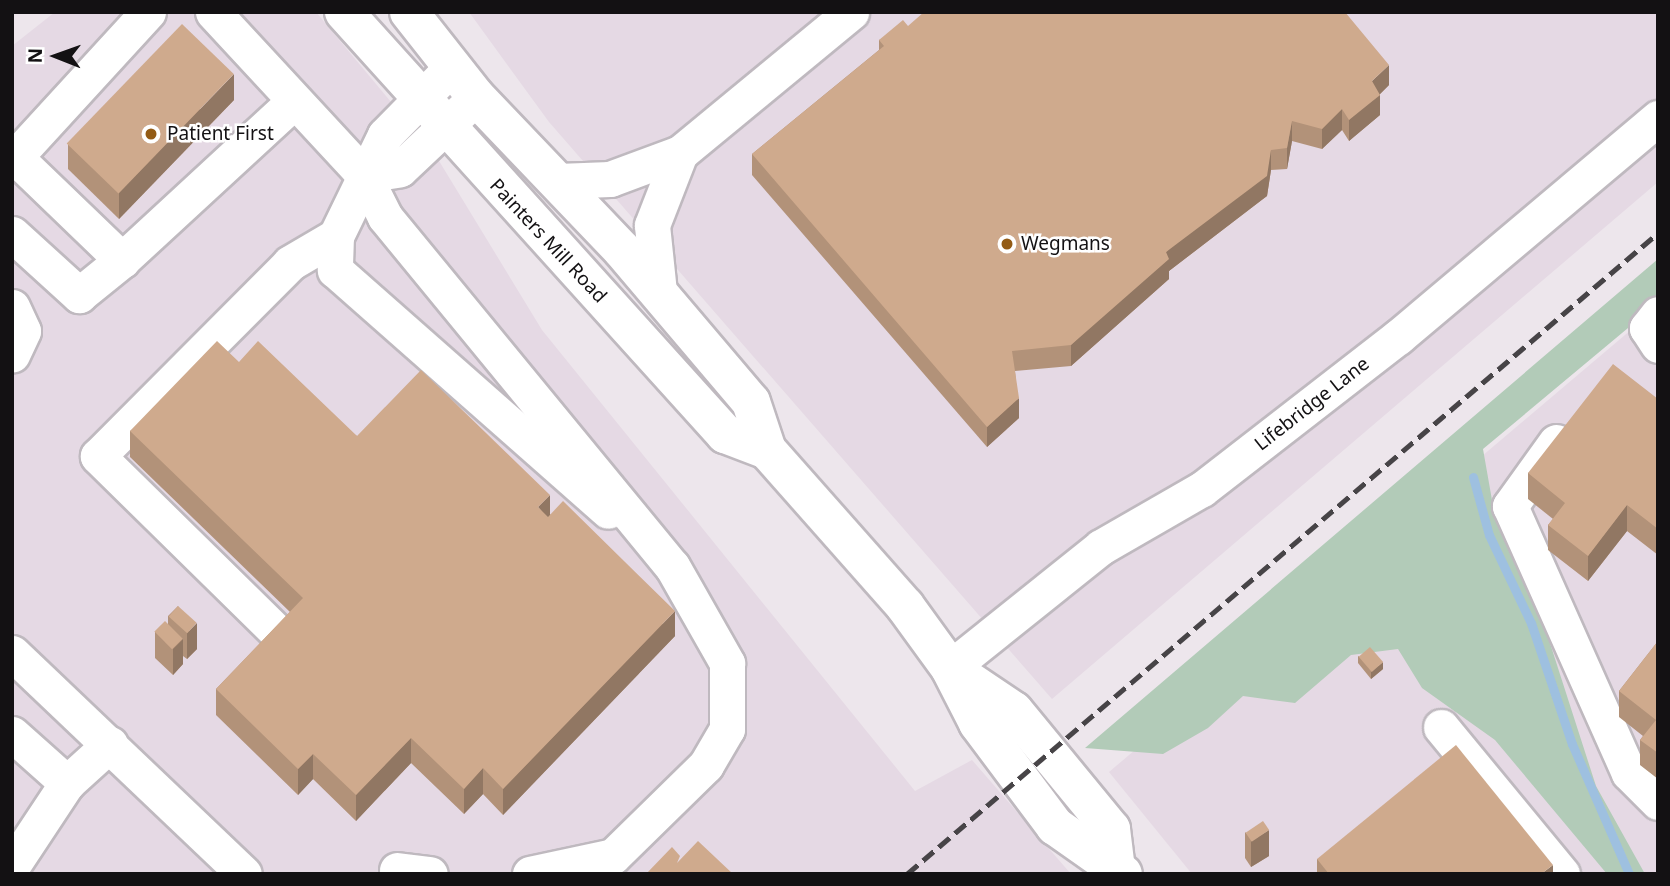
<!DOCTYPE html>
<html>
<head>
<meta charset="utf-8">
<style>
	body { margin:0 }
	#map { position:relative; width:1670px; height:886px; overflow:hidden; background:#ede6ec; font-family:"Noto Sans",sans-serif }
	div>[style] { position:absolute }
	.built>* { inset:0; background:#e5d9e4 }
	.green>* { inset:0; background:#b2cbb8 }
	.stream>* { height:9px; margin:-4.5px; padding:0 4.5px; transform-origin:4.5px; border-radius:4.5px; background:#9ec0e0 }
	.roads { filter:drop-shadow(2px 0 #bfb9bf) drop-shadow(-2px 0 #bfb9bf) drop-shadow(0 2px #bfb9bf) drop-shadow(0 -2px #bfb9bf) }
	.minor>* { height:35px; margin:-17.5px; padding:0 17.5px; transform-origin:17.5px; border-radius:17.5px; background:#fff }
	.major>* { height:38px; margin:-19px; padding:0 19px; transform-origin:19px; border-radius:19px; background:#fff }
	.rail>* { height:5px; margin-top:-2.5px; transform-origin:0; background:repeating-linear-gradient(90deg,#474447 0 14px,transparent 0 21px) }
	.wall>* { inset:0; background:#b29279 }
	.shaded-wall>* { inset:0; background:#917763 }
	.building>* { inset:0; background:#cfaa8d; transform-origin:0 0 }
	.dots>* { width:19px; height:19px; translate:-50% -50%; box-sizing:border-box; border:4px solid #fff; border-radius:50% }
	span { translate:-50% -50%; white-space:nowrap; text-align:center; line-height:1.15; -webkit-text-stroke:5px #fff; paint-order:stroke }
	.poi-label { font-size:19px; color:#131113 }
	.left { translate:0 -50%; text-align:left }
	.street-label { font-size:19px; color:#131113 }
	.frame { position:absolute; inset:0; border:14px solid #131113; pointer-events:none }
	.north { position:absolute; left:21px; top:21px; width:70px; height:70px; -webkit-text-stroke:5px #fff; paint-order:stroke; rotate:271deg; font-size:19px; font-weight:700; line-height:28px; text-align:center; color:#131113 }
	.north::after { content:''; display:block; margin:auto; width:24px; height:32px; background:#131113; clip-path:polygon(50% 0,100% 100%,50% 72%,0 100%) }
</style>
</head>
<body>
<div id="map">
	<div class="built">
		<i style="clip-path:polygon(55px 12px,316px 12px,436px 156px,542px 330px,915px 791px,972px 760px,1071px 874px,12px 874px,12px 46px)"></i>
		<i style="clip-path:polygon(469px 12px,1658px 12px,1658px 182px,1052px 699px,549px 122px)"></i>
		<i style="clip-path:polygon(1658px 307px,1658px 874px,1192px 874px,1109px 772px)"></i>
	</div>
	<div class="green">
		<i style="clip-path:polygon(1658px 259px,1658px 303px,1483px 449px,1495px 517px,1548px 637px,1596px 786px,1645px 874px,1607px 874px,1495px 740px,1422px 688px,1398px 649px,1351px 655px,1295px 703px,1243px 696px,1208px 728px,1163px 754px,1085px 748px)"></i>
	</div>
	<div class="stream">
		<i style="left:1473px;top:477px;width:60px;rotate:74.6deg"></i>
		<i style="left:1489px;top:535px;width:98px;rotate:64.5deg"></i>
		<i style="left:1531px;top:623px;width:128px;rotate:71.3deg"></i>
		<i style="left:1572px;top:744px;width:142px;rotate:66.3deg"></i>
	</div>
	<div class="roads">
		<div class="minor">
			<i style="left:148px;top:12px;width:197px;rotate:132.5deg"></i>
			<i style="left:15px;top:157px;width:149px;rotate:43.9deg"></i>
			<i style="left:122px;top:260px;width:231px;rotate:-42.7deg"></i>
			<i style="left:213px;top:12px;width:222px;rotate:47.2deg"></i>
			<i style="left:364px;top:175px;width:47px;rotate:63.4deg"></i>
			<i style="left:385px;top:217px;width:452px;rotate:50.6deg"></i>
			<i style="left:672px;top:566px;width:112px;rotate:60.4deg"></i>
			<i style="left:727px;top:663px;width:66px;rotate:90deg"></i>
			<i style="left:727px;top:729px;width:42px;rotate:120.3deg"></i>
			<i style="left:706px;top:765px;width:130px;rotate:135.6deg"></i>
			<i style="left:613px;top:856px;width:85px;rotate:167.8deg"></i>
			<i style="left:451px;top:68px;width:94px;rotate:134.6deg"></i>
			<i style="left:385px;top:135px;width:112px;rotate:115.9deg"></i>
			<i style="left:336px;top:236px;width:34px;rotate:92deg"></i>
			<i style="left:335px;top:270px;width:364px;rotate:41.4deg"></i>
			<i style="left:364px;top:175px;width:36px;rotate:-9deg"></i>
			<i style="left:400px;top:169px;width:93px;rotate:-43.3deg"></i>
			<i style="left:558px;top:181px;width:52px;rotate:-2.2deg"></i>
			<i style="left:610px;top:179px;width:75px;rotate:-20.4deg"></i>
			<i style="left:680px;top:153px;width:222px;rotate:-39.5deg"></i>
			<i style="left:12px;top:234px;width:91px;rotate:42.3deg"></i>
			<i style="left:79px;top:295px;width:55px;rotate:-39.1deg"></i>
			<i style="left:659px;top:292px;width:67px;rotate:-96deg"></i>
			<i style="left:652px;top:225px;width:77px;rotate:-68.7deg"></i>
			<i style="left:12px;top:307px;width:26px;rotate:65deg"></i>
			<i style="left:23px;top:331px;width:26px;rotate:115deg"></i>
			<i style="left:1658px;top:314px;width:18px;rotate:128deg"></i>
			<i style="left:1647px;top:328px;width:20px;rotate:57deg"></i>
			<i style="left:1556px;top:442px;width:79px;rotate:125.7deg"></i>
			<i style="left:1510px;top:506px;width:292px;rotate:66deg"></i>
			<i style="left:1629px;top:773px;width:41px;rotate:45deg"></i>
			<i style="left:286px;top:641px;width:264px;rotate:-135.5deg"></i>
			<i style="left:98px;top:456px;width:272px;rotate:-45.1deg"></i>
			<i style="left:290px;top:263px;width:53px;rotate:-30.4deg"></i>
			<i style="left:12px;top:653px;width:320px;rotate:43.6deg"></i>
			<i style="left:950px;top:668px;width:193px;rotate:-38.7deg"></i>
			<i style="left:1101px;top:547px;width:116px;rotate:-29.9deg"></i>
			<i style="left:1202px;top:489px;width:248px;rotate:-37.8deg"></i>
			<i style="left:1398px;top:337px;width:340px;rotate:-40.1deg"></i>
			<i style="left:1441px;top:727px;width:190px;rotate:50.5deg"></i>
			<i style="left:12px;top:734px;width:74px;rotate:41.7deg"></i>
			<i style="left:12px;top:866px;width:100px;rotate:-56.5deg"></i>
			<i style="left:67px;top:783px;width:58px;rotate:-42.2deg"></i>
			<i style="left:397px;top:870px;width:33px;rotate:7deg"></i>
		</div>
		<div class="major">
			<i style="left:344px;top:12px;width:569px;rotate:47.92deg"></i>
			<i style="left:725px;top:434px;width:45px;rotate:20.9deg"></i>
			<i style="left:409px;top:12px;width:108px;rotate:51.8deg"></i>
			<i style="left:476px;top:97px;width:211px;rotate:46.3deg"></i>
			<i style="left:622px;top:250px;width:199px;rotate:49.7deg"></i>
			<i style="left:751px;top:402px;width:51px;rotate:71.6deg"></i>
			<i style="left:767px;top:450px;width:208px;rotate:48.5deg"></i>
			<i style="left:905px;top:606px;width:77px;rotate:54deg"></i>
			<i style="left:950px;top:668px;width:62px;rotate:63deg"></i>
			<i style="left:978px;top:723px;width:129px;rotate:53.2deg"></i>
			<i style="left:1055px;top:826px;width:83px;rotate:35.2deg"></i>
			<i style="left:953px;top:670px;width:73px;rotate:33.9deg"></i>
			<i style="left:1014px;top:711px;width:153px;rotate:50.6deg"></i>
			<i style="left:1111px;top:829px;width:35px;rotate:83deg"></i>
		</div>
	</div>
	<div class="rail">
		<i style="left:907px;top:874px;width:987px;rotate:-40.48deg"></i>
	</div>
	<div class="wall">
		<i style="clip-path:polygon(908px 26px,1389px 85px,1380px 94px,1380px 115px,1349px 141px,1342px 130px,1322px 149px,1292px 141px,1287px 169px,1271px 170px,1267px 196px,1169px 271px,1169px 279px,1071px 366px,1015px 371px,1019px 418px,987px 447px,752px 175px,752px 154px,879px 50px,879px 40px)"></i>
		<i style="clip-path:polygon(234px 100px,119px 219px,68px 169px,68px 144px)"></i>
		<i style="clip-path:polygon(239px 362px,357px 436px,550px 514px,675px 636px,503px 815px,483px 794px,464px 814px,411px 763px,356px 821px,313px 779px,298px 795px,216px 715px,216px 689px,290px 612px,130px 457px,130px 431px)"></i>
		<i style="clip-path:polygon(1658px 399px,1658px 555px,1627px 531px,1588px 581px,1548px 550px,1548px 525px,1553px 519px,1528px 499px,1528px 473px)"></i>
		<i style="clip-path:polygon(178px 606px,197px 649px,187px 659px,183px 656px,183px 664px,173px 675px,155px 658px,155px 632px,168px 624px,168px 616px)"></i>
		<i style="clip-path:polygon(1658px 641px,1658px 779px,1640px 765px,1640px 740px,1643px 736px,1619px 717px,1619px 691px)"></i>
		<i style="clip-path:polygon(1358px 656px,1383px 669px,1371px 679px,1358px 663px)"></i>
		<i style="clip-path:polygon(1245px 832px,1269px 856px,1251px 867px,1245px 858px)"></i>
		<i style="clip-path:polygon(1317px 859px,1553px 874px,1317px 874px)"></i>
	</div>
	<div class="shaded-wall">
		<i style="clip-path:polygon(1389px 65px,1389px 85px,1373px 101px,1380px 95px,1380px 115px,1349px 141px,1349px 120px,1372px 81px)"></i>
		<i style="clip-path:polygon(234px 74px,234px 100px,119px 219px,119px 193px)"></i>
		<i style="clip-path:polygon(1342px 109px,1342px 130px,1322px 149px,1322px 129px)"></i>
		<i style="clip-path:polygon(1292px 121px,1292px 141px,1287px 169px,1287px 148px)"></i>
		<i style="clip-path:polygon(1271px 150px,1271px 170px,1267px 196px,1169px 271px,1169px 279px,1071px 366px,1071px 345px)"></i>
		<i style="clip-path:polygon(1019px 398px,1019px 418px,987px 447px,987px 427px)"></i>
		<i style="clip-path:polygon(550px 495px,550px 521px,538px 507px)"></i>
		<i style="clip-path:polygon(1627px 505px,1627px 531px,1588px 581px,1588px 556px)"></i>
		<i style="clip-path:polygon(675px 611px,675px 636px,503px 815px,503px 789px)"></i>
		<i style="clip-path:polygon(197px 623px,197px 649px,187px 659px,187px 633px)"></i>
		<i style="clip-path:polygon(183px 639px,183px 664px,173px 675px,173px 649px)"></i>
		<i style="clip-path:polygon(1383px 662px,1383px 669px,1371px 679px,1371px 672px)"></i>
		<i style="clip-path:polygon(411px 738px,411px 763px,356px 821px,356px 795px)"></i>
		<i style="clip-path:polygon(313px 754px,313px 779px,298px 795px,298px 769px)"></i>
		<i style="clip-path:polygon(483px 768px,483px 794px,464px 814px,464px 789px)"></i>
		<i style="clip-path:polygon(1269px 830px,1269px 856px,1251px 867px,1251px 841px)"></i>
		<i style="clip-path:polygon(1553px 865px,1553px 874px,1541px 874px)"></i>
	</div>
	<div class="building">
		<i style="clip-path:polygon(924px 12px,1345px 12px,1389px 65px,1372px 81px,1380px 95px,1349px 120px,1342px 109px,1322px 129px,1292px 121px,1287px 148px,1271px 150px,1267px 176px,1166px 252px,1169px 259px,1071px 345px,1012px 351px,1019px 398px,987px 427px,752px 154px,884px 46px,879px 40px,903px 20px,908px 26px)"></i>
		<i style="left:182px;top:24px;width:72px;height:166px;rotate:44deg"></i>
		<i style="clip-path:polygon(217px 341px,239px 362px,258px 341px,357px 436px,421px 370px,550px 495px,538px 507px,548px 517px,563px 501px,675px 611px,503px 789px,483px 768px,464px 789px,411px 738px,356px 795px,313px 754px,298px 769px,216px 689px,303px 598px,130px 431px)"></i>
		<i style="clip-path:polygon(1613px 364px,1658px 399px,1658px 529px,1627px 505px,1588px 556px,1548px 525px,1565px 503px,1528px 473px)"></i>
		<i style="left:178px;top:606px;width:25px;height:14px;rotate:42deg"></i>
		<i style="left:165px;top:621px;width:25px;height:15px;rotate:45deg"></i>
		<i style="clip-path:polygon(1658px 641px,1658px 753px,1640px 740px,1656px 720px,1619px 691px)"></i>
		<i style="left:1370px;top:647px;width:20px;height:15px;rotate:49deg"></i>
		<i style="clip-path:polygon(1456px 745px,1553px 865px,1541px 874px,1329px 874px,1317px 859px)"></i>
		<i style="left:1263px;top:821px;width:11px;height:21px;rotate:56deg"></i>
		<i style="clip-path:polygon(698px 841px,733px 874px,646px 874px,672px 847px,680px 856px,677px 863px)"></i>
	</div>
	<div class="dots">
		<i style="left:151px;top:134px;background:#935b15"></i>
		<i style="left:1007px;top:244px;background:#935b15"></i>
	</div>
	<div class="poi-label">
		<span class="left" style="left:167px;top:134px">Patient First</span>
		<span class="left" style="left:1021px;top:244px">Wegmans</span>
	</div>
	<div class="street-label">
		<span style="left:548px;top:241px;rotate:47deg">Painters Mill Road</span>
		<span style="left:1312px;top:404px;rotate:-38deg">Lifebridge Lane</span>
	</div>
	<div class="frame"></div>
	<div class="north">N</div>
</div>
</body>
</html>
